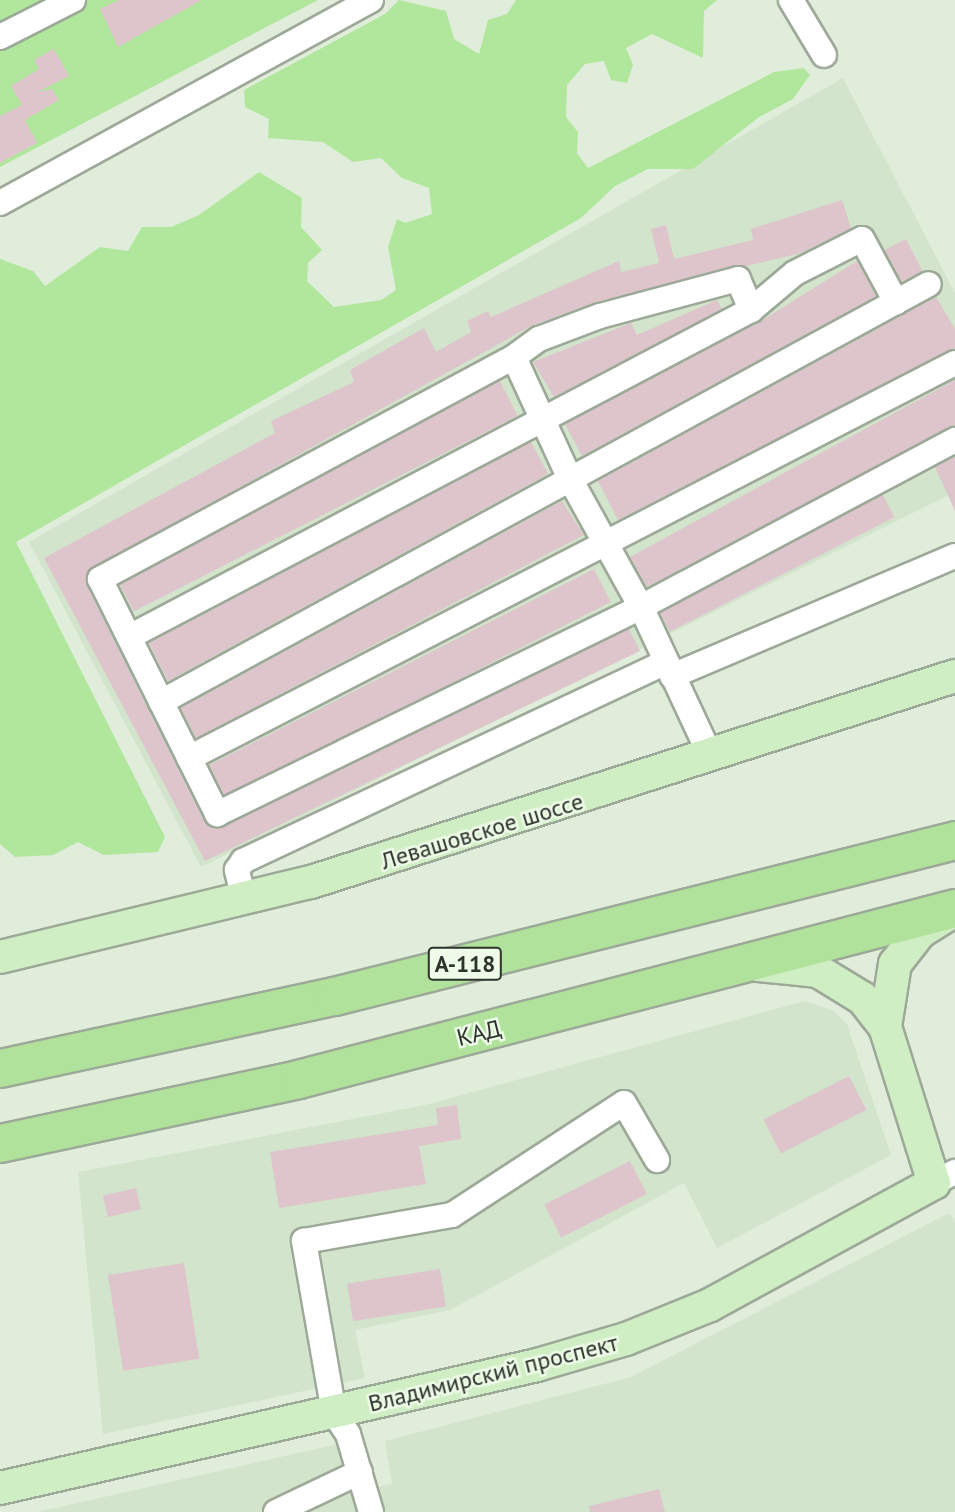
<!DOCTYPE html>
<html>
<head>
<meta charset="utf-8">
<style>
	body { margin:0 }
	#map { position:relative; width:955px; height:1512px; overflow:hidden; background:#e0eddb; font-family:"PT Sans",sans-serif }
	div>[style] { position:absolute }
	.built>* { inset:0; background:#d2e4cb }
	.green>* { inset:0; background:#b1e79c }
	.building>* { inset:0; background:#ddc5cb; transform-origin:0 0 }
	.roads { filter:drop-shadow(2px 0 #9da998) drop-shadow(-2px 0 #9da998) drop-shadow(0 2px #9da998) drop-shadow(0 -2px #9da998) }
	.minor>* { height:24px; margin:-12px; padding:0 12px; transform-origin:12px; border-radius:12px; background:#fff }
	.major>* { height:32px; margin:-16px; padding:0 16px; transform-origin:16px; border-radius:16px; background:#d0eec3 }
	.highway>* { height:37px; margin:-18.5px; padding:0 18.5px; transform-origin:18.5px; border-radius:18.5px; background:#b0e29b }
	span { translate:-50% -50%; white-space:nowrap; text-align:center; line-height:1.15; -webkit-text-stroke:5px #edfbe8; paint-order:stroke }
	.shield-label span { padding:2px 5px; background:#edfbe8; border:2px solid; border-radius:5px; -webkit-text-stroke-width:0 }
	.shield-label { font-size:23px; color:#2d322b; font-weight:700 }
	.street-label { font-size:24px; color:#2d322b }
</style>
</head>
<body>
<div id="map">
	<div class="built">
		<i style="clip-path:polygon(843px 78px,955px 293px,955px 492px,201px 867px,29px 542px)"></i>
		<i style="clip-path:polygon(805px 1001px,832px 1010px,847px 1024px,891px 1155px,717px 1248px,684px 1183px,450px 1310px,355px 1330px,365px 1378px,103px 1434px,78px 1172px,425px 1105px)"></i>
		<i style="clip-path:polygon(949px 1213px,955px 1223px,955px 1512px,38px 1512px,338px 1444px,352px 1493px,392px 1484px,385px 1441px,631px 1377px)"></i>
	</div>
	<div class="green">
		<i style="clip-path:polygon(0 0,318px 0,0 167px)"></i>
		<i style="clip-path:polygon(399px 0,446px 11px,454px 39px,479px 54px,488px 20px,507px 14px,516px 0,717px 0,704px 11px,703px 58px,652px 34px,626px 48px,633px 65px,627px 83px,611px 80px,604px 61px,585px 64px,567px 85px,566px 117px,578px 132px,577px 153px,588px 168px,774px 72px,804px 68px,810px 75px,793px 99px,759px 117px,693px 169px,648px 169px,615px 186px,581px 218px,16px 542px,165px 837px,158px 852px,104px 855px,78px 842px,53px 855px,15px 857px,0 844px,0 259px,33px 271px,45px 286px,100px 247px,128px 251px,142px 227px,171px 227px,199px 215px,259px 172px,302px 198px,301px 227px,322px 250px,308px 263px,307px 281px,334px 307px,381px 300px,396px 290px,388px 247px,397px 219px,405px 223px,432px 214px,429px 188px,402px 178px,381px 158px,353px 162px,323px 142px,268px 138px,269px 119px,245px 107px,244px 90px,385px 14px)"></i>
	</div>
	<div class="building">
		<i style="clip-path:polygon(119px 0,202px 0,118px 47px,100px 9px)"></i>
		<i style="clip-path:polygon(54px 49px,69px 76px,38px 92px,52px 89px,59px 100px,25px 120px,37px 143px,0 163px,0 116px,22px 105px,11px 86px,39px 69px,34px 60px)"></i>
		<i style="clip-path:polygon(842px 200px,851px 228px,801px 253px,596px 302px,533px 325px,88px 571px,87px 586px,204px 821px,215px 829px,629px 629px,640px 651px,205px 861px,44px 558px,275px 433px,271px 421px,354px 382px,350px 370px,424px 328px,436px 352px,471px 332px,467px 321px,488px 311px,491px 317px,619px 261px,621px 272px,659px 263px,651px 229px,666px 225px,674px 259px,753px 240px,751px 229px)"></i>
		<i style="left:906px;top:239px;width:36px;height:24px;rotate:63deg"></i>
		<i style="clip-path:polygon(857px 261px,876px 296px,582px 456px,565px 424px,758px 323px)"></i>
		<i style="clip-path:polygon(936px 297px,955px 329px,955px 348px,618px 520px,598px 481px)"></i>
		<i style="clip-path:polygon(717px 300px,722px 309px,554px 397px,533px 362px,631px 323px,637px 335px)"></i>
		<i style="clip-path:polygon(955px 380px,955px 425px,647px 587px,630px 557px)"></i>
		<i style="left:500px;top:381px;width:39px;height:431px;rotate:63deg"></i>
		<i style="clip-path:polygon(531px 442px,548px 474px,168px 681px,149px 643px)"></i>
		<i style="clip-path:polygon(955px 457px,955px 511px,935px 467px)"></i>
		<i style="left:883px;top:495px;width:25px;height:252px;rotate:63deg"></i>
		<i style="clip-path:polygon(562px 501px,584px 535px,196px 738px,181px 708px)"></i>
		<i style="left:594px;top:569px;width:37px;height:432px;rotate:63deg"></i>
		<i style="left:849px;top:1076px;width:38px;height:96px;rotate:63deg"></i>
		<i style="clip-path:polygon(457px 1105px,461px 1139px,419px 1146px,426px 1184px,279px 1208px,270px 1152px,438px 1125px,436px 1108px)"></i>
		<i style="left:630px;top:1161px;width:37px;height:96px;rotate:63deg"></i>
		<i style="left:136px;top:1188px;width:22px;height:34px;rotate:77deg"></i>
		<i style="left:184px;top:1263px;width:97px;height:77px;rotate:81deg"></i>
		<i style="left:440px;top:1269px;width:38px;height:94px;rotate:81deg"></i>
		<i style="clip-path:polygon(659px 1489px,665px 1512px,590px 1512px,589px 1506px)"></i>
	</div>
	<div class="roads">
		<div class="minor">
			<i style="left:791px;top:0;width:64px;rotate:59deg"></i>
			<i style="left:0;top:37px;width:82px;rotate:-26.9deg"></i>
			<i style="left:0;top:203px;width:423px;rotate:-28.7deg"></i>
			<i style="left:514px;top:357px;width:31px;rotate:-36deg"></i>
			<i style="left:539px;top:339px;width:65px;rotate:-20.7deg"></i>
			<i style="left:600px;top:316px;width:143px;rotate:-15deg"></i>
			<i style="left:738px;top:279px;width:34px;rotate:67deg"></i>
			<i style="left:129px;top:637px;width:703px;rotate:-27.73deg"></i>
			<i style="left:751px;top:310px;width:57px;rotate:-40.1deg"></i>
			<i style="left:795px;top:273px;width:75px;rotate:-26.9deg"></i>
			<i style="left:862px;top:239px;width:72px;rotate:61.6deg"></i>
			<i style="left:672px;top:676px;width:307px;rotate:-23deg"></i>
			<i style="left:161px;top:702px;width:874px;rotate:-28.56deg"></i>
			<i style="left:711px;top:757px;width:166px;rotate:-115deg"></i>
			<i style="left:641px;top:607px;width:146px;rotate:-119deg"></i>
			<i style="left:570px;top:479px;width:134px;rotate:-114.7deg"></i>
			<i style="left:514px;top:357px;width:470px;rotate:151.8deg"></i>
			<i style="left:100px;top:579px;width:263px;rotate:63.5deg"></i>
			<i style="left:217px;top:814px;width:472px;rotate:-26deg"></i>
			<i style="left:641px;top:607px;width:356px;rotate:-28deg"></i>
			<i style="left:189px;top:758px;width:862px;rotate:-27.28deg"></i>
			<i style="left:244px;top:899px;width:30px;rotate:-104deg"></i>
			<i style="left:237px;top:870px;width:11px;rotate:-56deg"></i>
			<i style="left:243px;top:861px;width:467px;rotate:-25.2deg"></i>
			<i style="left:934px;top:1183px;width:24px;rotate:-28deg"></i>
			<i style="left:276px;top:1512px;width:93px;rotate:-25.5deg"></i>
			<i style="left:371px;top:1512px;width:81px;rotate:-106.4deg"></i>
			<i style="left:348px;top:1434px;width:25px;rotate:-124deg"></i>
			<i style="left:334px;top:1413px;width:175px;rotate:-99.9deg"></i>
			<i style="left:304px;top:1241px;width:150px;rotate:-10deg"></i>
			<i style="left:452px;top:1215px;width:205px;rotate:-33.1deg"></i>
			<i style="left:624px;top:1103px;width:66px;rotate:59.9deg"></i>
		</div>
		<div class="major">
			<i style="left:0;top:957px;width:320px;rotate:-13.6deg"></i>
			<i style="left:311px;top:882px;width:676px;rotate:-17.74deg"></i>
			<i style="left:885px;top:1027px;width:64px;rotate:-81deg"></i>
			<i style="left:895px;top:964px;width:41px;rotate:-52deg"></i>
			<i style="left:920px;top:932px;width:34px;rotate:-32deg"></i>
			<i style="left:0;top:1488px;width:551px;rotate:-12.9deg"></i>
			<i style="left:537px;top:1365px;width:93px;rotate:-16.3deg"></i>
			<i style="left:626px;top:1339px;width:91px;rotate:-22deg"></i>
			<i style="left:710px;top:1305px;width:255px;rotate:-28.6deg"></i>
			<i style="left:934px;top:1183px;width:164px;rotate:-107.4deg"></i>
			<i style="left:885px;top:1027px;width:37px;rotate:-128deg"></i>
			<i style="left:862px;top:998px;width:52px;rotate:-148.5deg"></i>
			<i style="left:818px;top:971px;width:60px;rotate:-174.3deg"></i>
		</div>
		<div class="highway">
			<i style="left:0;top:1068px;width:342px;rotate:-12.2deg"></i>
			<i style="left:334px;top:996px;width:640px;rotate:-14.1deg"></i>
			<i style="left:0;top:1143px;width:305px;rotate:-12.1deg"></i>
			<i style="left:298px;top:1079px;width:679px;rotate:-14.59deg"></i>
		</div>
	</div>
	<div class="shield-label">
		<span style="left:465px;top:964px">А-118</span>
	</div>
	<div class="street-label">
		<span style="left:482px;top:831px;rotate:-17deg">Левашовское шоссе</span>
		<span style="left:479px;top:1033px;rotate:-14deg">КАД</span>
		<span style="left:493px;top:1373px;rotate:-14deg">Владимирский проспект</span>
	</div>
</div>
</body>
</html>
